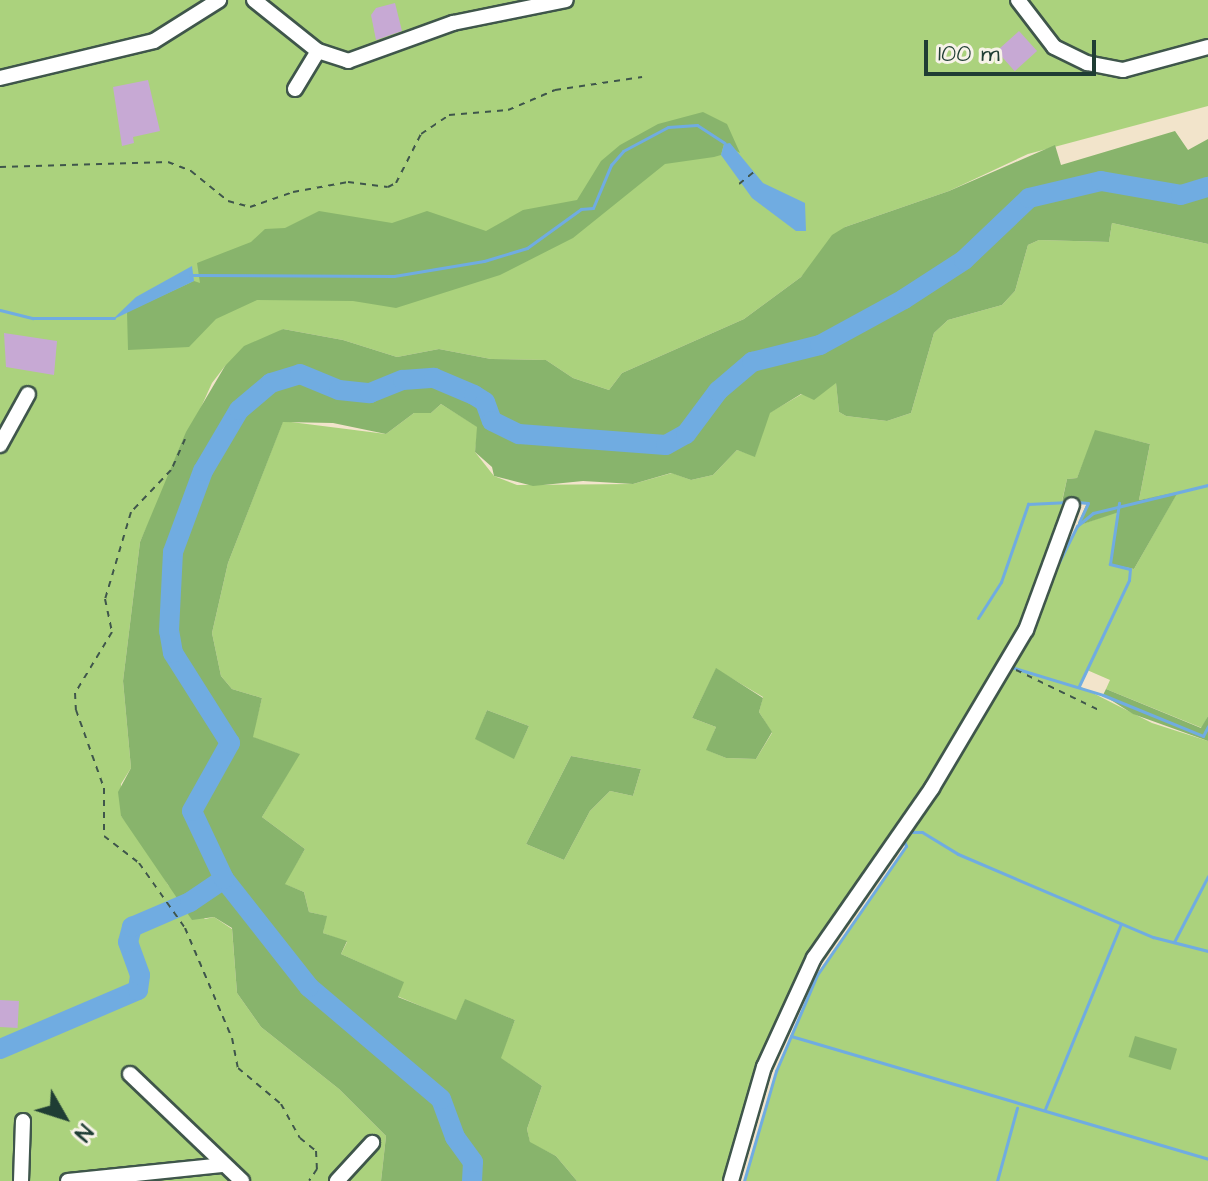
<!DOCTYPE html>
<html>
<head>
<meta charset="utf-8">
<style>
	body { margin:0 }
	#map { position:relative; width:1208px; height:1181px; overflow:hidden; background:#f2e4cb; font-family:"Architects Daughter",sans-serif }
	div>[style] { position:absolute }
	.green>* { inset:0; background:#abd27d }
	.forest>* { inset:0; background:#88b46c; transform-origin:0 0 }
	.water>* { inset:0; background:#70ace1 }
	.stream>* { height:3px; margin:-1.5px; padding:0 1.5px; transform-origin:1.5px; border-radius:1.5px; background:#70ace1 }
	.river>* { height:20px; margin:-10px; padding:0 10px; transform-origin:10px; border-radius:10px; background:#70ace1 }
	.building>* { inset:0; background:#c7a9d4; transform-origin:0 0 }
	.path>* { height:2px; margin-top:-1px; transform-origin:0; background:repeating-linear-gradient(90deg,#3f564b 0 6px,transparent 0 12px) }
	.roads { filter:drop-shadow(2px 0 #3f564b) drop-shadow(-2px 0 #3f564b) drop-shadow(0 2px #3f564b) drop-shadow(0 -2px #3f564b) }
	.minor>* { height:14px; margin:-7px; padding:0 7px; transform-origin:7px; border-radius:7px; background:#fff }
	span { translate:-50% -50%; white-space:nowrap; text-align:center; line-height:1.15; -webkit-text-stroke:8px #f7f3e8; paint-order:stroke }
	.north { position:absolute; left:24px; top:1077px; width:80px; height:80px; -webkit-text-stroke:6px #f7f3e8; paint-order:stroke; rotate:129deg; font-size:22px; font-weight:700; line-height:32px; text-align:center; color:#1f3d34 }
	.north::after { content:''; display:block; margin:auto; width:28px; height:36px; background:#1f3d34; clip-path:polygon(50% 0,100% 100%,50% 72%,0 100%) }
	.scale { position:absolute; left:924px; top:40px; width:172px; height:36px; box-sizing:border-box; border:4px solid #1f3d34; border-top:0; padding-left:10px; font-size:24px; line-height:28px; white-space:nowrap; color:#1f3d34; -webkit-text-stroke:6px #f7f3e8; paint-order:stroke }
</style>
</head>
<body>
<div id="map">
	<div class="green">
		<i style="clip-path:polygon(0 0,1208px 0,1208px 106px,1028px 154px,949px 191px,845px 227px,801px 277px,744px 319px,622px 373px,609px 390px,573px 378px,546px 360px,491px 359px,439px 349px,397px 357px,343px 340px,283px 329px,225px 366px,212px 383px,140px 542px,123px 681px,131px 768px,121px 784px,121px 816px,148px 849px,168px 885px,205px 919px,214px 917px,232px 929px,237px 993px,261px 1027px,339px 1089px,386px 1136px,381px 1181px,0 1181px)"></i>
		<i style="clip-path:polygon(evenodd,1112px 223px,1208px 244px,1208px 716px,1202px 728px,1106px 689px,1110px 680px,1087px 670px,1079px 686px,1152px 723px,1208px 741px,1208px 1181px,744px 1181px,776px 1071px,817px 974px,906px 846px,906px 831px,942px 784px,1025px 640px,1077px 526px,1119px 511px,1110px 564px,1134px 569px,1177px 493px,1139px 500px,1150px 444px,1096px 431px,1077px 478px,1067px 479px,1062px 501px,1070px 502px,1030px 617px,914px 809px,799px 979px,759px 1074px,727px 1181px,577px 1181px,556px 1156px,530px 1143px,527px 1129px,542px 1086px,500px 1058px,515px 1020px,465px 1000px,456px 1021px,397px 996px,403px 982px,341px 954px,347px 942px,323px 933px,326px 916px,309px 912px,304px 892px,284px 884px,305px 849px,262px 817px,299px 754px,252px 737px,262px 698px,232px 689px,221px 676px,212px 633px,228px 563px,283px 421px,386px 434px,414px 413px,431px 413px,441px 404px,478px 427px,475px 452px,494px 476px,517px 485px,633px 484px,672px 473px,691px 480px,713px 475px,737px 450px,755px 456px,769px 413px,802px 394px,814px 399px,836px 382px,839px 412px,846px 416px,887px 421px,911px 413px,934px 333px,948px 320px,1002px 305px,1015px 291px,1028px 245px,1039px 240px,1109px 242px,1112px 223px,716px 669px,763px 697px,759px 712px,772px 733px,756px 759px,726px 758px,707px 750px,716px 727px,692px 718px,716px 669px,1112px 223px,487px 710px,529px 726px,514px 758px,476px 739px,487px 710px,1112px 223px,571px 756px,641px 769px,633px 796px,610px 791px,590px 811px,564px 860px,526px 844px,571px 756px)"></i>
	</div>
	<div class="forest">
		<i style="clip-path:polygon(703px 112px,727px 124px,740px 153px,724px 144px,721px 155px,714px 157px,665px 164px,573px 238px,500px 275px,396px 308px,353px 301px,257px 300px,216px 319px,189px 347px,128px 350px,127px 312px,194px 281px,200px 283px,197px 263px,251px 242px,265px 229px,285px 228px,319px 211px,392px 223px,427px 211px,486px 231px,523px 210px,577px 200px,601px 161px,620px 145px,658px 124px)"></i>
		<i style="clip-path:polygon(1175px 131px,1188px 150px,1208px 139px,1208px 244px,1112px 223px,1109px 242px,1039px 240px,1028px 245px,1015px 291px,1002px 305px,948px 320px,934px 333px,911px 413px,887px 421px,846px 416px,839px 412px,836px 383px,814px 400px,801px 394px,770px 413px,755px 457px,737px 450px,713px 475px,691px 480px,671px 473px,633px 484px,583px 481px,533px 486px,494px 476px,492px 467px,475px 452px,477px 427px,441px 404px,431px 413px,414px 413px,386px 434px,333px 423px,283px 422px,228px 563px,212px 633px,221px 676px,232px 689px,262px 698px,253px 737px,300px 754px,262px 817px,305px 849px,285px 884px,304px 892px,309px 912px,327px 916px,323px 933px,347px 941px,341px 954px,404px 982px,398px 997px,456px 1020px,465px 999px,515px 1020px,501px 1058px,542px 1086px,527px 1129px,530px 1142px,556px 1156px,577px 1181px,381px 1181px,386px 1136px,339px 1089px,261px 1027px,237px 993px,232px 928px,214px 917px,192px 920px,121px 816px,118px 792px,131px 768px,123px 681px,140px 542px,186px 432px,225px 366px,244px 346px,283px 329px,343px 340px,397px 357px,439px 349px,491px 359px,546px 360px,573px 378px,609px 390px,622px 373px,744px 319px,801px 277px,832px 235px,845px 227px,949px 191px,1055px 145px,1061px 165px)"></i>
		<i style="clip-path:polygon(1095px 430px,1150px 444px,1139px 500px,1178px 492px,1134px 569px,1110px 564px,1119px 512px,1077px 526px,1087px 503px,1062px 502px,1067px 479px,1077px 478px)"></i>
		<i style="clip-path:polygon(716px 668px,763px 698px,759px 712px,772px 732px,756px 759px,726px 758px,706px 750px,716px 727px,692px 718px)"></i>
		<i style="clip-path:polygon(1106px 689px,1201px 728px,1208px 716px,1208px 741px,1133px 714px,1103px 695px)"></i>
		<i style="clip-path:polygon(487px 710px,529px 726px,514px 759px,475px 739px)"></i>
		<i style="clip-path:polygon(571px 756px,641px 769px,633px 796px,610px 791px,590px 811px,564px 860px,526px 844px)"></i>
		<i style="left:1135px;top:1036px;width:44px;height:22px;rotate:17deg"></i>
	</div>
	<div class="water">
		<i style="clip-path:polygon(730px 143px,763px 183px,805px 203px,806px 231px,796px 231px,752px 198px,721px 155px,724px 144px)"></i>
		<i style="clip-path:polygon(192px 266px,194px 281px,112px 320px,136px 297px)"></i>
	</div>
	<div class="stream">
		<i style="left:190px;top:275px;width:204px;rotate:0.3deg"></i>
		<i style="left:394px;top:276px;width:91px;rotate:-9.5deg"></i>
		<i style="left:484px;top:261px;width:45px;rotate:-16.8deg"></i>
		<i style="left:527px;top:248px;width:67px;rotate:-35.8deg"></i>
		<i style="left:581px;top:209px;width:12px;rotate:-5deg"></i>
		<i style="left:593px;top:208px;width:47px;rotate:-67.3deg"></i>
		<i style="left:611px;top:165px;width:18px;rotate:-49deg"></i>
		<i style="left:623px;top:151px;width:51px;rotate:-28.1deg"></i>
		<i style="left:668px;top:127px;width:29px;rotate:-4deg"></i>
		<i style="left:697px;top:125px;width:33px;rotate:33deg"></i>
		<i style="left:0;top:310px;width:34px;rotate:14deg"></i>
		<i style="left:33px;top:318px;width:81px"></i>
		<i style="left:1077px;top:502px;width:11px;rotate:5deg"></i>
		<i style="left:1088px;top:503px;width:21px;rotate:115deg"></i>
		<i style="left:1059px;top:562px;width:40px;rotate:-63.4deg"></i>
		<i style="left:1077px;top:526px;width:21px;rotate:-39deg"></i>
		<i style="left:1093px;top:513px;width:118px;rotate:-13.7deg"></i>
		<i style="left:978px;top:618px;width:43px;rotate:-57.4deg"></i>
		<i style="left:1001px;top:582px;width:83px;rotate:-70.9deg"></i>
		<i style="left:1028px;top:504px;width:41px;rotate:-2.8deg"></i>
		<i style="left:1011px;top:667px;width:96px;rotate:16.9deg"></i>
		<i style="left:1103px;top:695px;width:108px;rotate:22.3deg"></i>
		<i style="left:1203px;top:736px;width:11px;rotate:-63deg"></i>
		<i style="left:1079px;top:686px;width:117px;rotate:-64.7deg"></i>
		<i style="left:1129px;top:580px;width:11px;rotate:-85deg"></i>
		<i style="left:1130px;top:569px;width:21px;rotate:-166deg"></i>
		<i style="left:1110px;top:564px;width:62px;rotate:-81.6deg"></i>
		<i style="left:909px;top:832px;width:13px"></i>
		<i style="left:922px;top:832px;width:42px;rotate:31.4deg"></i>
		<i style="left:958px;top:854px;width:212px;rotate:23.1deg"></i>
		<i style="left:1153px;top:937px;width:57px;rotate:14.3deg"></i>
		<i style="left:1174px;top:942px;width:74px;rotate:-62.7deg"></i>
		<i style="left:791px;top:1036px;width:435px;rotate:16.4deg"></i>
		<i style="left:1045px;top:1109px;width:200px;rotate:-67.7deg"></i>
		<i style="left:744px;top:1181px;width:115px;rotate:-73.8deg"></i>
		<i style="left:776px;top:1071px;width:104px;rotate:-66.9deg"></i>
		<i style="left:817px;top:975px;width:157px;rotate:-55.4deg"></i>
		<i style="left:906px;top:846px;width:9px;rotate:-111deg"></i>
		<i style="left:997px;top:1181px;width:76px;rotate:-74.7deg"></i>
	</div>
	<div class="river">
		<i style="left:0;top:1049px;width:150px;rotate:-23.1deg"></i>
		<i style="left:138px;top:990px;width:15px;rotate:-82deg"></i>
		<i style="left:140px;top:975px;width:35px;rotate:-110deg"></i>
		<i style="left:128px;top:942px;width:16px;rotate:-75deg"></i>
		<i style="left:132px;top:927px;width:63px;rotate:-23.3deg"></i>
		<i style="left:190px;top:902px;width:41px;rotate:-34.1deg"></i>
		<i style="left:472px;top:1181px;width:19px;rotate:-87deg"></i>
		<i style="left:473px;top:1162px;width:31px;rotate:-126deg"></i>
		<i style="left:455px;top:1137px;width:40px;rotate:-110.2deg"></i>
		<i style="left:441px;top:1099px;width:173px;rotate:-139.7deg"></i>
		<i style="left:309px;top:987px;width:137px;rotate:-128.2deg"></i>
		<i style="left:224px;top:879px;width:75px;rotate:-115.2deg"></i>
		<i style="left:192px;top:811px;width:78px;rotate:-60.8deg"></i>
		<i style="left:230px;top:743px;width:107px;rotate:-122.3deg"></i>
		<i style="left:173px;top:653px;width:22px;rotate:-100deg"></i>
		<i style="left:169px;top:631px;width:79px;rotate:-87.1deg"></i>
		<i style="left:173px;top:552px;width:86px;rotate:-69.7deg"></i>
		<i style="left:203px;top:471px;width:71px;rotate:-59.5deg"></i>
		<i style="left:239px;top:410px;width:42px;rotate:-40.2deg"></i>
		<i style="left:271px;top:383px;width:30px;rotate:-17deg"></i>
		<i style="left:300px;top:374px;width:42px;rotate:22.3deg"></i>
		<i style="left:339px;top:390px;width:31px;rotate:6deg"></i>
		<i style="left:370px;top:393px;width:35px;rotate:-22deg"></i>
		<i style="left:403px;top:380px;width:31px;rotate:-4deg"></i>
		<i style="left:434px;top:378px;width:43px;rotate:23deg"></i>
		<i style="left:474px;top:395px;width:13px;rotate:32deg"></i>
		<i style="left:485px;top:402px;width:20px;rotate:70deg"></i>
		<i style="left:492px;top:421px;width:30px;rotate:26deg"></i>
		<i style="left:519px;top:434px;width:147px;rotate:4.3deg"></i>
		<i style="left:666px;top:445px;width:23px;rotate:-29deg"></i>
		<i style="left:686px;top:434px;width:54px;rotate:-53.3deg"></i>
		<i style="left:718px;top:391px;width:45px;rotate:-40.5deg"></i>
		<i style="left:752px;top:362px;width:70px;rotate:-14deg"></i>
		<i style="left:820px;top:345px;width:96px;rotate:-28.7deg"></i>
		<i style="left:904px;top:299px;width:72px;rotate:-33deg"></i>
		<i style="left:964px;top:260px;width:90px;rotate:-43.6deg"></i>
		<i style="left:1029px;top:198px;width:74px;rotate:-13.3deg"></i>
		<i style="left:1101px;top:181px;width:81px;rotate:9.9deg"></i>
		<i style="left:1181px;top:195px;width:28px;rotate:-17deg"></i>
	</div>
	<div class="building">
		<i style="clip-path:polygon(395px 3px,402px 31px,376px 40px,371px 15px,376px 8px)"></i>
		<i style="left:1019px;top:31px;width:27px;height:30px;rotate:48deg"></i>
		<i style="clip-path:polygon(148px 80px,160px 131px,133px 137px,134px 143px,122px 146px,113px 87px)"></i>
		<i style="clip-path:polygon(4px 333px,57px 341px,54px 375px,6px 367px)"></i>
		<i style="left:0;top:1000px;width:19px;height:27px;rotate:3deg"></i>
	</div>
	<div class="path">
		<i style="left:0;top:167px;width:168px;rotate:-1.7deg"></i>
		<i style="left:168px;top:162px;width:25px;rotate:21deg"></i>
		<i style="left:191px;top:171px;width:48px;rotate:39deg"></i>
		<i style="left:228px;top:201px;width:23px;rotate:15deg"></i>
		<i style="left:250px;top:207px;width:46px;rotate:-19.2deg"></i>
		<i style="left:293px;top:192px;width:56px;rotate:-10.3deg"></i>
		<i style="left:348px;top:182px;width:40px;rotate:7.1deg"></i>
		<i style="left:388px;top:187px;width:9px;rotate:-27deg"></i>
		<i style="left:396px;top:183px;width:55px;rotate:-63deg"></i>
		<i style="left:421px;top:134px;width:34px;rotate:-34deg"></i>
		<i style="left:449px;top:115px;width:59px;rotate:-4.8deg"></i>
		<i style="left:508px;top:110px;width:51px;rotate:-23.1deg"></i>
		<i style="left:555px;top:90px;width:88px;rotate:-8.5deg"></i>
		<i style="left:739px;top:184px;width:19px;rotate:-39deg"></i>
		<i style="left:185px;top:439px;width:34px;rotate:114deg"></i>
		<i style="left:171px;top:470px;width:58px;rotate:133.6deg"></i>
		<i style="left:131px;top:512px;width:91px;rotate:106.6deg"></i>
		<i style="left:105px;top:599px;width:34px;rotate:78deg"></i>
		<i style="left:112px;top:632px;width:71px;rotate:121.2deg"></i>
		<i style="left:75px;top:693px;width:17px;rotate:87deg"></i>
		<i style="left:76px;top:710px;width:83px;rotate:70.3deg"></i>
		<i style="left:104px;top:788px;width:48px;rotate:90deg"></i>
		<i style="left:104px;top:836px;width:44px;rotate:37.6deg"></i>
		<i style="left:139px;top:863px;width:80px;rotate:54.7deg"></i>
		<i style="left:185px;top:928px;width:120px;rotate:66.9deg"></i>
		<i style="left:232px;top:1038px;width:31px;rotate:79deg"></i>
		<i style="left:238px;top:1068px;width:56px;rotate:39.9deg"></i>
		<i style="left:281px;top:1104px;width:39px;rotate:61deg"></i>
		<i style="left:300px;top:1138px;width:21px;rotate:39deg"></i>
		<i style="left:316px;top:1151px;width:18px;rotate:87deg"></i>
		<i style="left:317px;top:1169px;width:14px;rotate:124deg"></i>
		<i style="left:1016px;top:670px;width:94px;rotate:25.8deg"></i>
	</div>
	<div class="roads">
		<div class="minor">
			<i style="left:254px;top:0;width:82px;rotate:38.6deg"></i>
			<i style="left:318px;top:51px;width:32px;rotate:18deg"></i>
			<i style="left:348px;top:61px;width:112px;rotate:-19.9deg"></i>
			<i style="left:453px;top:23px;width:115px;rotate:-11.5deg"></i>
			<i style="left:1018px;top:0;width:59px;rotate:52.5deg"></i>
			<i style="left:1054px;top:47px;width:37px;rotate:26deg"></i>
			<i style="left:1087px;top:63px;width:37px;rotate:11deg"></i>
			<i style="left:1123px;top:70px;width:88px;rotate:-15.1deg"></i>
			<i style="left:0;top:78px;width:158px;rotate:-13.5deg"></i>
			<i style="left:154px;top:41px;width:77px;rotate:-32.2deg"></i>
			<i style="left:295px;top:89px;width:44px;rotate:-58.8deg"></i>
			<i style="left:0;top:445px;width:58px;rotate:-61.2deg"></i>
			<i style="left:130px;top:1074px;width:155px;rotate:43.7deg"></i>
			<i style="left:21px;top:1181px;width:60px;rotate:-88.1deg"></i>
			<i style="left:68px;top:1181px;width:157px;rotate:-5.9deg"></i>
			<i style="left:337px;top:1181px;width:52px;rotate:-47.4deg"></i>
			<i style="left:731px;top:1181px;width:119px;rotate:-73.9deg"></i>
			<i style="left:764px;top:1067px;width:120px;rotate:-65.4deg"></i>
			<i style="left:814px;top:958px;width:207px;rotate:-55.2deg"></i>
			<i style="left:932px;top:788px;width:184px;rotate:-59.3deg"></i>
			<i style="left:1026px;top:630px;width:133px;rotate:-69.8deg"></i>
		</div>
	</div>
	<div class="north">N</div>
	<div class="scale">100 m</div>
</div>
</body>
</html>
